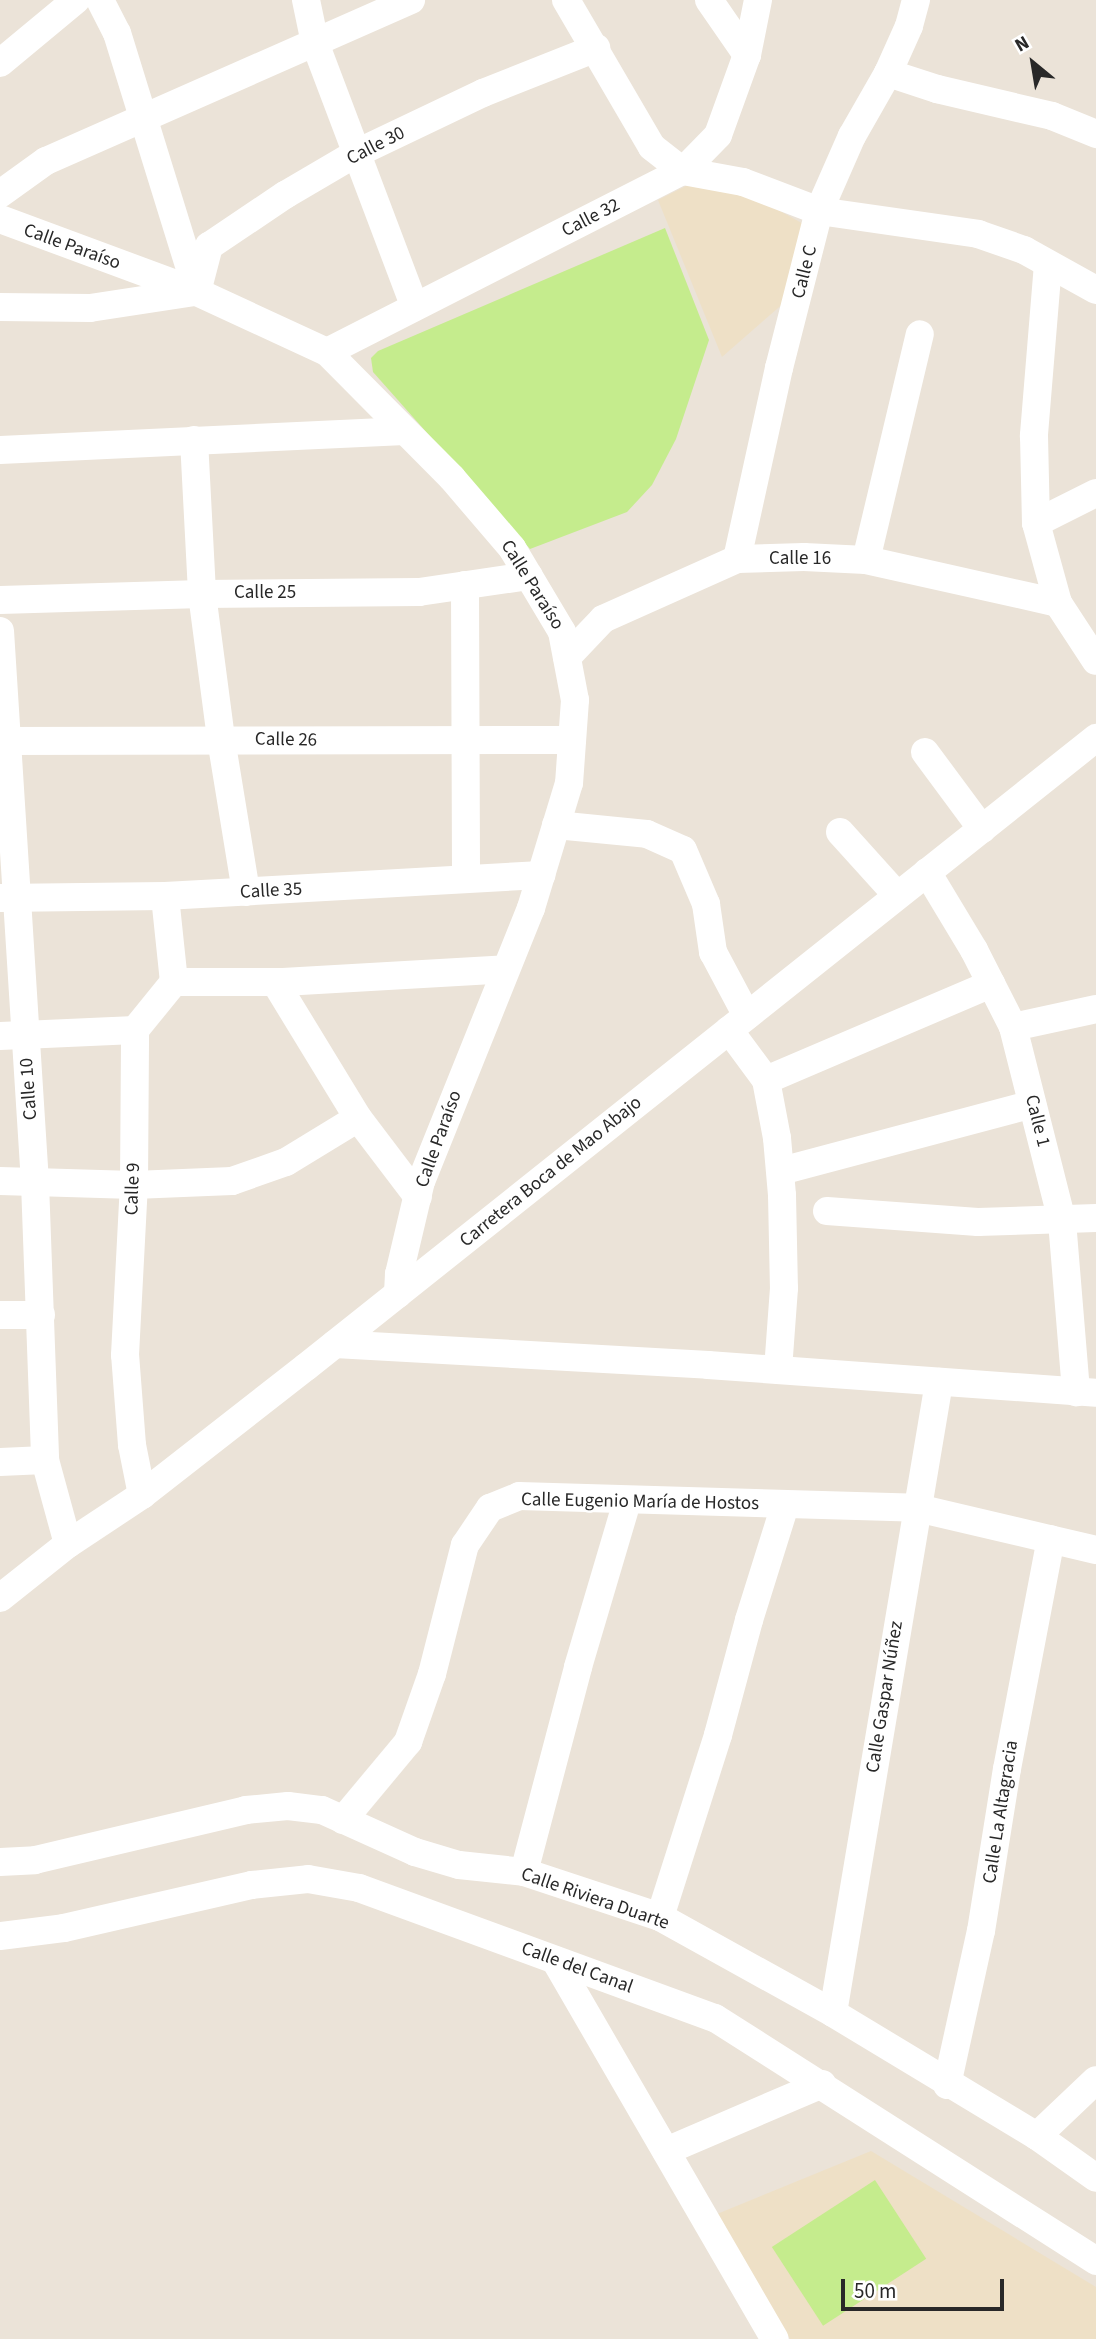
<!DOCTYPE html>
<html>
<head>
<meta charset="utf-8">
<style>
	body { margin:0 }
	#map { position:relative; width:1096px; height:2339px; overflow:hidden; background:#ebe3d8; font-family:"Source Sans 3",sans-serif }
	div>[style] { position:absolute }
	.education>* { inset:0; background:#eee0c6 }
	.pitch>* { inset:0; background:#c5ec8d; transform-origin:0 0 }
	.minor>* { height:28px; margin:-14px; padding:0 14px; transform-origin:14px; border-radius:14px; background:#fff }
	span { translate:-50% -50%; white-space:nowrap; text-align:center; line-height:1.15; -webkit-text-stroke:5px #fff; paint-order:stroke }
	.street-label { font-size:19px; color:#282828 }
	.north { position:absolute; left:998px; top:28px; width:70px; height:70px; -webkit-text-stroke:5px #fff; paint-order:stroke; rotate:330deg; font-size:19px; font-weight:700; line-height:28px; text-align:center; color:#282828 }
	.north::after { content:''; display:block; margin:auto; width:24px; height:32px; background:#282828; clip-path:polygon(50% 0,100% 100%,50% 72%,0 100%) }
	.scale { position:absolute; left:841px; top:2279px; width:163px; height:32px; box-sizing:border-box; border:4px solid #282828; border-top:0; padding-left:9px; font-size:21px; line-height:24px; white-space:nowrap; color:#282828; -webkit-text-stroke:5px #fff; paint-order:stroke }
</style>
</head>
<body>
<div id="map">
	<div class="education">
		<i style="clip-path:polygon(700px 179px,755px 197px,807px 226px,793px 295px,722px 357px,658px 200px)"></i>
		<i style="clip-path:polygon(871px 2151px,1096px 2287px,1096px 2339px,790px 2339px,717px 2214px)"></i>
	</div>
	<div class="pitch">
		<i style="clip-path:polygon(665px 228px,709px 340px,676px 439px,652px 485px,627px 512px,530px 549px,373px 372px,371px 358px,378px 351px)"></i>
		<i style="left:875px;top:2180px;width:94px;height:123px;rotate:57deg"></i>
	</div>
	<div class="minor">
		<i style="left:100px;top:0;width:37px;rotate:63deg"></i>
		<i style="left:117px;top:33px;width:271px;rotate:72.8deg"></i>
		<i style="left:306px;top:0;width:44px;rotate:78.2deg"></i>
		<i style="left:315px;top:43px;width:282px;rotate:69.3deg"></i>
		<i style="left:566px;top:0;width:170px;rotate:59.7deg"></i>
		<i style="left:652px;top:147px;width:39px;rotate:38deg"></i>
		<i style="left:683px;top:171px;width:61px;rotate:10.4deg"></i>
		<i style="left:743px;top:182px;width:81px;rotate:20.9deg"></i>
		<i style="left:819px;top:211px;width:161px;rotate:8.2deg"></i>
		<i style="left:978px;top:234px;width:49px;rotate:19.2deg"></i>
		<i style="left:1024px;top:250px;width:82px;rotate:29.1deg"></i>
		<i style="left:709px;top:0;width:67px;rotate:55.4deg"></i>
		<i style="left:0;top:63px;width:99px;rotate:-39.7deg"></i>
		<i style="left:888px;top:73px;width:52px;rotate:18.1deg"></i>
		<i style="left:937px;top:89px;width:118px;rotate:13.2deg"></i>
		<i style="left:1052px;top:116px;width:48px;rotate:22.2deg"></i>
		<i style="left:0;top:194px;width:57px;rotate:-35.7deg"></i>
		<i style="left:46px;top:161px;width:399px;rotate:-23.8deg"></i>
		<i style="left:0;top:219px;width:210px;rotate:20.3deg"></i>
		<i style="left:197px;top:292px;width:143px;rotate:24.8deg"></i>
		<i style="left:327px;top:352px;width:177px;rotate:45.2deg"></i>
		<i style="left:452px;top:478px;width:92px;rotate:49.4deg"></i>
		<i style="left:512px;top:548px;width:98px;rotate:59.2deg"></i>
		<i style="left:562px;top:632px;width:69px;rotate:79.2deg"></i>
		<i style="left:575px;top:700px;width:83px;rotate:94.1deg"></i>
		<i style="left:569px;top:783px;width:131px;rotate:106.9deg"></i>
		<i style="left:531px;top:908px;width:294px;rotate:111.9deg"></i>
		<i style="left:421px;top:1181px;width:96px;rotate:103.3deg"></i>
		<i style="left:399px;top:1274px;width:20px;rotate:93deg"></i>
		<i style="left:1048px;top:264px;width:173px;rotate:94.7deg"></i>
		<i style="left:1034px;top:436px;width:87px;rotate:88.7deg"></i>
		<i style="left:1036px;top:523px;width:83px;rotate:74.6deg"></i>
		<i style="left:1058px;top:603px;width:69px;rotate:56.8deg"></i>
		<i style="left:197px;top:292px;width:48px;rotate:-75.4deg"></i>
		<i style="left:209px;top:246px;width:92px;rotate:-33.9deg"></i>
		<i style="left:285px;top:195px;width:81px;rotate:-30.4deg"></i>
		<i style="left:355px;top:154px;width:142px;rotate:-25.5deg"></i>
		<i style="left:483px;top:93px;width:122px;rotate:-21.7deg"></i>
		<i style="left:0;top:307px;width:90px;rotate:0.6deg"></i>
		<i style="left:90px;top:308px;width:106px;rotate:-8.7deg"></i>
		<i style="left:327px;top:352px;width:399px;rotate:-27deg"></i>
		<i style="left:683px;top:171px;width:50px;rotate:-45.8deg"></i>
		<i style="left:718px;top:135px;width:85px;rotate:-70.1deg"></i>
		<i style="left:747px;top:55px;width:56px;rotate:-78.7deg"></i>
		<i style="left:194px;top:440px;width:154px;rotate:87deg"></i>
		<i style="left:202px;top:594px;width:146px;rotate:82.5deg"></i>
		<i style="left:221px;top:739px;width:155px;rotate:80.7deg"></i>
		<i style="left:0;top:450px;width:405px;rotate:-2.7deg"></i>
		<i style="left:1036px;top:523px;width:67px;rotate:-26.6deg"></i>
		<i style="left:737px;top:559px;width:196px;rotate:-77.6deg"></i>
		<i style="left:779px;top:368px;width:162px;rotate:-75.7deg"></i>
		<i style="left:819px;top:211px;width:82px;rotate:-66.3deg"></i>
		<i style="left:852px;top:136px;width:73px;rotate:-60.3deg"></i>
		<i style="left:888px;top:73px;width:51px;rotate:-65.9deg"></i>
		<i style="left:909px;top:26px;width:27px;rotate:-75deg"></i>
		<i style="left:866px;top:560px;width:232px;rotate:-76.6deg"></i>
		<i style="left:465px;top:585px;width:294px;rotate:89.8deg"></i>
		<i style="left:0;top:600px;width:202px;rotate:-1.7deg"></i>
		<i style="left:202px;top:594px;width:217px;rotate:-0.5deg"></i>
		<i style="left:419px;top:592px;width:111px;rotate:-8.3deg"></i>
		<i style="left:0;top:631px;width:553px;rotate:86.37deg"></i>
		<i style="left:35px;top:1183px;width:277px;rotate:87.9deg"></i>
		<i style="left:45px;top:1460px;width:87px;rotate:74.7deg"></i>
		<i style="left:567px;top:657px;width:52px;rotate:-46.5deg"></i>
		<i style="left:603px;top:619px;width:147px;rotate:-24.1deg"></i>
		<i style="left:737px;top:559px;width:67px;rotate:-1.7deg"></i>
		<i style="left:804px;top:557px;width:62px;rotate:2.8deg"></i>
		<i style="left:866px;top:560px;width:197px;rotate:12.6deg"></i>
		<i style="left:0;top:741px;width:572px;rotate:-0.1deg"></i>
		<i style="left:925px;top:752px;width:96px;rotate:53.5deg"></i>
		<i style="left:556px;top:825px;width:91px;rotate:5.6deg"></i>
		<i style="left:647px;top:834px;width:39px;rotate:24deg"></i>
		<i style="left:683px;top:850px;width:59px;rotate:66.9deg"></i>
		<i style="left:706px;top:904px;width:49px;rotate:81.7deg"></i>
		<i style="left:713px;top:952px;width:72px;rotate:62deg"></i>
		<i style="left:840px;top:832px;width:85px;rotate:47.9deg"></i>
		<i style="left:927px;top:872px;width:91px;rotate:58.9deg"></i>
		<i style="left:974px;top:950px;width:86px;rotate:63.1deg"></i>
		<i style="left:1013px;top:1027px;width:200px;rotate:75.8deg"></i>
		<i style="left:1062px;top:1221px;width:172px;rotate:85.3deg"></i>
		<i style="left:0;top:898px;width:165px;rotate:-0.7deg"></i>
		<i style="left:165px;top:896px;width:377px;rotate:-3.2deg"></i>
		<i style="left:174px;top:982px;width:109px"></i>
		<i style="left:283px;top:982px;width:223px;rotate:-3.3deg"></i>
		<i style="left:275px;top:982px;width:159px;rotate:58.6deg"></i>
		<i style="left:358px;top:1118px;width:99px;rotate:52.8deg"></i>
		<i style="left:1013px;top:1027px;width:85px;rotate:-12.2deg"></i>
		<i style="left:729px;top:1030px;width:62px;rotate:53.5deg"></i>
		<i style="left:766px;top:1080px;width:59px;rotate:79.3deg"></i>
		<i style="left:777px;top:1138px;width:57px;rotate:85deg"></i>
		<i style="left:782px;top:1195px;width:93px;rotate:88.8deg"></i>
		<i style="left:784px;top:1288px;width:82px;rotate:94.2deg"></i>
		<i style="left:0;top:1036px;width:135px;rotate:-2.5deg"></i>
		<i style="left:766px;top:1080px;width:245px;rotate:-23.1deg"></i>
		<i style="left:781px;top:1171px;width:260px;rotate:-14.9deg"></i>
		<i style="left:0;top:1181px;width:134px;rotate:1.7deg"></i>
		<i style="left:134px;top:1185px;width:98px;rotate:-2.3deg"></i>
		<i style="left:232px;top:1181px;width:57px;rotate:-19.4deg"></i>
		<i style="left:286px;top:1162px;width:84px;rotate:-31.4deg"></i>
		<i style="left:827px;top:1211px;width:151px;rotate:4.2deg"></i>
		<i style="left:978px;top:1222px;width:118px;rotate:-1.9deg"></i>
		<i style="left:0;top:1315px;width:41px"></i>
		<i style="left:335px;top:1344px;width:374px;rotate:3.2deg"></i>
		<i style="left:708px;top:1365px;width:389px;rotate:4.1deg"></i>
		<i style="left:0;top:1462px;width:45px;rotate:-2.5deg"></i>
		<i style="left:142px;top:1495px;width:51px;rotate:-101.3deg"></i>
		<i style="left:132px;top:1445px;width:90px;rotate:-94.4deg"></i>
		<i style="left:125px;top:1355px;width:170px;rotate:-87deg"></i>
		<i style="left:134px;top:1185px;width:155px;rotate:-89.6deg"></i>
		<i style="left:135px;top:1030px;width:62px;rotate:-50.9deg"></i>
		<i style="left:174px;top:982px;width:86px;rotate:-96deg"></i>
		<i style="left:0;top:1598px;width:87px;rotate:-38.5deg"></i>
		<i style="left:68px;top:1544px;width:89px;rotate:-33.5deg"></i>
		<i style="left:142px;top:1495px;width:208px;rotate:-38deg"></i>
		<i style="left:306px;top:1367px;width:1010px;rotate:-38.53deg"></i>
		<i style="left:343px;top:1820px;width:102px;rotate:-50.2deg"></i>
		<i style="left:408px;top:1742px;width:72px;rotate:-70.6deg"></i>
		<i style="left:432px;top:1674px;width:133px;rotate:-75.7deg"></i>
		<i style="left:465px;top:1545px;width:45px;rotate:-56deg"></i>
		<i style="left:490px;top:1508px;width:31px;rotate:-22deg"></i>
		<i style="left:519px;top:1496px;width:398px;rotate:1.7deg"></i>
		<i style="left:917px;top:1508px;width:184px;rotate:13.2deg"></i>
		<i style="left:0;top:1862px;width:35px;rotate:-3deg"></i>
		<i style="left:35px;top:1860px;width:217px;rotate:-13.3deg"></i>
		<i style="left:246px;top:1810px;width:42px;rotate:-5.4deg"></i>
		<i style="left:288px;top:1806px;width:34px;rotate:7deg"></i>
		<i style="left:322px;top:1810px;width:102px;rotate:24.3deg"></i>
		<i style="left:415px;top:1852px;width:46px;rotate:16.5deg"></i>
		<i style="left:459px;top:1865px;width:65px;rotate:6.1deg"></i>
		<i style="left:524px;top:1872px;width:143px;rotate:18.3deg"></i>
		<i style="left:660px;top:1917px;width:198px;rotate:29deg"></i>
		<i style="left:833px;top:2013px;width:238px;rotate:31.1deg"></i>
		<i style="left:1037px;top:2136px;width:72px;rotate:35.4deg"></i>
		<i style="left:524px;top:1872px;width:212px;rotate:-75.2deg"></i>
		<i style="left:578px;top:1667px;width:172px;rotate:-73.5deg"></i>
		<i style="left:660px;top:1917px;width:191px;rotate:-72.3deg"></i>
		<i style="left:718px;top:1735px;width:119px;rotate:-74.9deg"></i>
		<i style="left:749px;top:1620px;width:121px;rotate:-72.6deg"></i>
		<i style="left:0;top:1936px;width:64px;rotate:-7.1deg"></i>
		<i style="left:64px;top:1928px;width:193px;rotate:-12.9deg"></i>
		<i style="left:252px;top:1885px;width:56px;rotate:-6.1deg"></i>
		<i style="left:308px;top:1879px;width:52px;rotate:10deg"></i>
		<i style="left:359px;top:1888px;width:379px;rotate:20.1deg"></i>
		<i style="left:715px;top:2018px;width:452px;rotate:32.5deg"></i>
		<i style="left:555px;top:1960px;width:438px;rotate:59.9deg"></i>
		<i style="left:833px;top:2013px;width:640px;rotate:-80.46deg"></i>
		<i style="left:947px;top:2085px;width:158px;rotate:-77.6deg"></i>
		<i style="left:981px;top:1931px;width:164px;rotate:-80.9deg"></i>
		<i style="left:1007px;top:1769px;width:234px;rotate:-79.2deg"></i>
		<i style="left:1037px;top:2136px;width:81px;rotate:-43.5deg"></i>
		<i style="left:666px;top:2151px;width:170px;rotate:-23.2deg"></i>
	</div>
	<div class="street-label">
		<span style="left:376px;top:146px;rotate:-27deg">Calle 30</span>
		<span style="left:591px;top:218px;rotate:-27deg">Calle 32</span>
		<span style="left:72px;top:247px;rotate:20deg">Calle Paraíso</span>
		<span style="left:805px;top:272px;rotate:-76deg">Calle C</span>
		<span style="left:800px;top:559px">Calle 16</span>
		<span style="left:532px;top:585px;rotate:58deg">Calle Paraíso</span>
		<span style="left:265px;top:593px">Calle 25</span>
		<span style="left:286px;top:740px;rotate:1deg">Calle 26</span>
		<span style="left:271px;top:891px;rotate:-3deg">Calle 35</span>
		<span style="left:29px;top:1089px;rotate:-94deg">Calle 10</span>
		<span style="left:1037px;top:1121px;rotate:76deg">Calle 1</span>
		<span style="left:439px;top:1139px;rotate:-70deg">Calle Paraíso</span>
		<span style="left:551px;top:1172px;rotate:-39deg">Carretera Boca de Mao Abajo</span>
		<span style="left:133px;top:1189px;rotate:-88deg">Calle 9</span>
		<span style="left:640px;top:1502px;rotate:1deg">Calle Eugenio María de Hostos</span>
		<span style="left:885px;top:1697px;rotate:-81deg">Calle Gaspar Núñez</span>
		<span style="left:1001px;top:1812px;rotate:-81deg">Calle La Altagracia</span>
		<span style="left:595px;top:1899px;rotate:19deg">Calle Riviera Duarte</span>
		<span style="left:577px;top:1968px;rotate:20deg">Calle del Canal</span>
	</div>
	<div class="north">N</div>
	<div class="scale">50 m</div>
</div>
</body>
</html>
